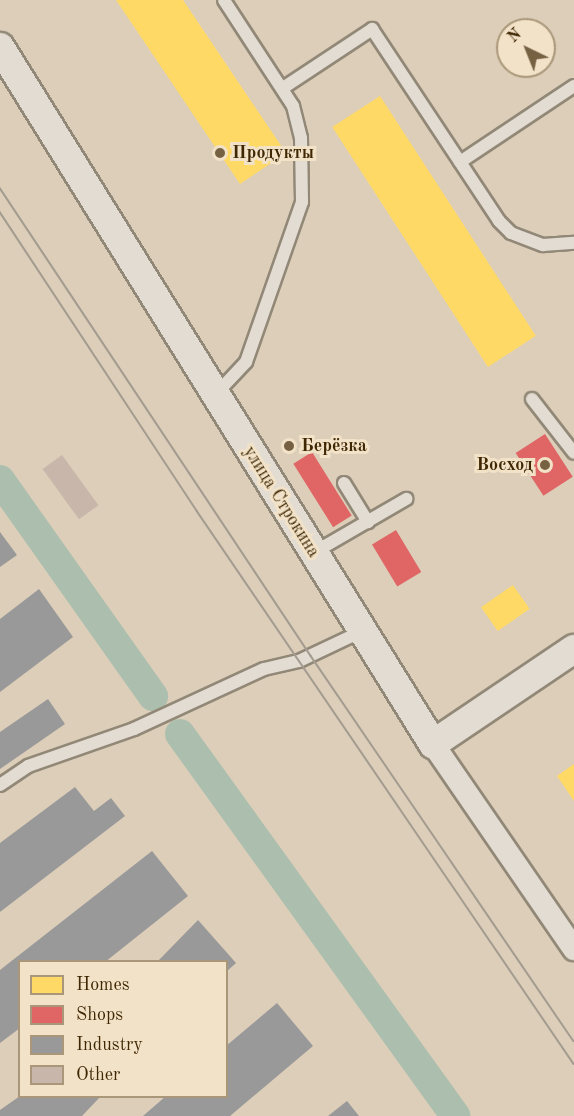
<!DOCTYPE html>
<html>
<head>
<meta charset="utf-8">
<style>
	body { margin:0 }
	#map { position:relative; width:574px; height:1116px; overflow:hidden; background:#dcceb9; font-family:"Old Standard TT",serif }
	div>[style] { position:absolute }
	.homes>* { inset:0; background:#ffd966; transform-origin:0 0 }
	.shops>* { inset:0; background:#e06666; transform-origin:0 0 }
	.industry>* { inset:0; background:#999 }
	.canal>* { height:30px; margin:-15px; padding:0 15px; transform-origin:15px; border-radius:15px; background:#acbfae }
	.building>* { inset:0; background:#c9b6aa; transform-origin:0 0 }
	.roads { filter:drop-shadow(2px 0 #928877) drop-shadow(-2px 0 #928877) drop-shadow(0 2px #928877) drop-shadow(0 -2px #928877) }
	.service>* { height:12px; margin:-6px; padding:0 6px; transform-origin:6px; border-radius:6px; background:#e3dcd2 }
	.minor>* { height:22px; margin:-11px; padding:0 11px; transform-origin:11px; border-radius:11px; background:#e3dcd2 }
	.tertiary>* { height:28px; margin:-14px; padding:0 14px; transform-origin:14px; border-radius:14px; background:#e3dcd2 }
	.tram>* { height:1.5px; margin:-0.75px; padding:0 0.75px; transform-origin:0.75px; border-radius:0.75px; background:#a49c90 }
	.dots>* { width:16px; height:16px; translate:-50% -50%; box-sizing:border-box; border:3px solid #f2e2c8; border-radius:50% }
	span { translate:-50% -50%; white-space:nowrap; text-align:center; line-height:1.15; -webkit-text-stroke:6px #f2e2c8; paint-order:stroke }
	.poi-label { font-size:18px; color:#3f2703; font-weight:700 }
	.left { translate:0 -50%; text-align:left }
	.right { translate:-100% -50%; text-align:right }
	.street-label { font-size:18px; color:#3f2703 }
	.legend { position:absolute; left:18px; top:960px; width:210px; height:138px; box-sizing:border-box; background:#f2e2c8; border:2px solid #aa9779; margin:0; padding:8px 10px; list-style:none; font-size:18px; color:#3f2703 }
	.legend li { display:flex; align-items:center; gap:12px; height:30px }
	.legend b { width:30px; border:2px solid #aa9779 }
	.north { position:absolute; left:496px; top:18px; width:60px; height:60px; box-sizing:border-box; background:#f2e2c8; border:2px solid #aa9779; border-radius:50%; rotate:317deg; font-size:16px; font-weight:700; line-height:24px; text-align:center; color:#3f2703 }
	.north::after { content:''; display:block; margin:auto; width:21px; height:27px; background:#766143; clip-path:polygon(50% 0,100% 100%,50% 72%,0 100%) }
</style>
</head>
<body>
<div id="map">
	<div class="homes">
		<i style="clip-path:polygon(116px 0,183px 0,286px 153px,240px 184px)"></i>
		<i style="left:380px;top:96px;width:286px;height:57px;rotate:57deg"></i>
		<i style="left:513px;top:585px;width:29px;height:39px;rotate:55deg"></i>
		<i style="clip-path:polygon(574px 764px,574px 801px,557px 776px)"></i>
	</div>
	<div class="shops">
		<i style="left:545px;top:434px;width:51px;height:35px;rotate:57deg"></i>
		<i style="left:312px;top:452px;width:75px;height:22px;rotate:58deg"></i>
		<i style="left:396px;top:530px;width:49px;height:28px;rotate:59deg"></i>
	</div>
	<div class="industry">
		<i style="clip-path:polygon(0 532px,17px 555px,0 567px)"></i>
		<i style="clip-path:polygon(39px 589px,73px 637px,0 692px,0 619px)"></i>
		<i style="clip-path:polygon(48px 699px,65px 724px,0 769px,0 732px)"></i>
		<i style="clip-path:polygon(75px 787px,94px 811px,111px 798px,125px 816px,0 912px,0 843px)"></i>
		<i style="clip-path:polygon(152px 851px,188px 896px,105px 962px,20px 962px,20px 1028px,0 1043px,0 970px)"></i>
		<i style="clip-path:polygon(198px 920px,236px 963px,226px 972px,226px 962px,157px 962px)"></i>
		<i style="clip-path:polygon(277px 1003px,313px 1046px,230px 1116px,143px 1116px,166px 1096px,226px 1096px,226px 1046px)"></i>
		<i style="clip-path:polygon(20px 1096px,101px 1096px,82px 1116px,0 1116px,0 1110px)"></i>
		<i style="clip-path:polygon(347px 1101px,359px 1116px,328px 1116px)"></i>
	</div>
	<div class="canal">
		<i style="left:0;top:480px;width:265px;rotate:54.7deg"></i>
		<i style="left:180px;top:734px;width:471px;rotate:54.2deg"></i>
	</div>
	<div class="building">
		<i style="left:62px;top:455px;width:62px;height:24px;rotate:54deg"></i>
	</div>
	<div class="roads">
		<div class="service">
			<i style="left:283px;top:88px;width:107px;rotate:-33.5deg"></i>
			<i style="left:372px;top:29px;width:230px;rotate:56.5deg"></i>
			<i style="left:499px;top:221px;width:17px;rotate:45deg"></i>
			<i style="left:511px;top:233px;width:34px;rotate:21deg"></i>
			<i style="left:543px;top:245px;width:31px;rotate:-4deg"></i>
			<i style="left:460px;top:162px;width:137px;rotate:-33.7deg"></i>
			<i style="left:216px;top:394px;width:44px;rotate:-46.8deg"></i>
			<i style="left:246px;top:362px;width:170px;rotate:-70.7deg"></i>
			<i style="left:302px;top:202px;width:64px;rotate:-90.9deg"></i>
			<i style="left:301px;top:138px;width:33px;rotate:-104deg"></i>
			<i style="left:293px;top:106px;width:126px;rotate:-123.1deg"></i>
			<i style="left:532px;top:399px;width:68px;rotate:52.1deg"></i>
			<i style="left:344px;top:483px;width:46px;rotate:58.4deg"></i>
			<i style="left:313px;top:553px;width:108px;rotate:-30.1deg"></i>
			<i style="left:0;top:785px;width:34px;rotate:-34deg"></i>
			<i style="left:28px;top:766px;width:112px;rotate:-19.2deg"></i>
			<i style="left:134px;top:729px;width:143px;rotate:-24.8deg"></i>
			<i style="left:264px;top:669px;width:36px;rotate:-13deg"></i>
			<i style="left:299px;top:661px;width:68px;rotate:-25.4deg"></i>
		</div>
		<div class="minor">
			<i style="left:433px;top:744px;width:249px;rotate:55.5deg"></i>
		</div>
		<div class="tertiary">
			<i style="left:0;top:47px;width:821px;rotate:58.15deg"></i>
			<i style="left:433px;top:744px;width:170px;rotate:-34deg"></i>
		</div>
	</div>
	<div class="tram">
		<i style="left:0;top:188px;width:562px;rotate:56.39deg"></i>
		<i style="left:311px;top:656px;width:466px;rotate:55.7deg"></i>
		<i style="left:0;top:212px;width:358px;rotate:56.6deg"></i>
		<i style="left:197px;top:511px;width:669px;rotate:55.72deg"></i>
	</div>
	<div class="dots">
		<i style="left:220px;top:153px;background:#766143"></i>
		<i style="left:289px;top:446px;background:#766143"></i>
		<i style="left:545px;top:465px;background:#766143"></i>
	</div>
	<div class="poi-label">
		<span class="left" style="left:232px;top:153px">Продукты</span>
		<span class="left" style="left:301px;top:446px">Берёзка</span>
		<span class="right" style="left:533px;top:465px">Восход</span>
	</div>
	<div class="street-label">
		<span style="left:281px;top:502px;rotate:58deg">улица Строкина</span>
	</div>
	<ul class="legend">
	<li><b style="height:16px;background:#ffd966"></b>Homes</li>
	<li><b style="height:16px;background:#e06666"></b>Shops</li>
	<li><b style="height:16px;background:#999"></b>Industry</li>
	<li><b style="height:16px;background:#c9b6aa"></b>Other</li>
	</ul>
	<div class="north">N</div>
</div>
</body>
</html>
